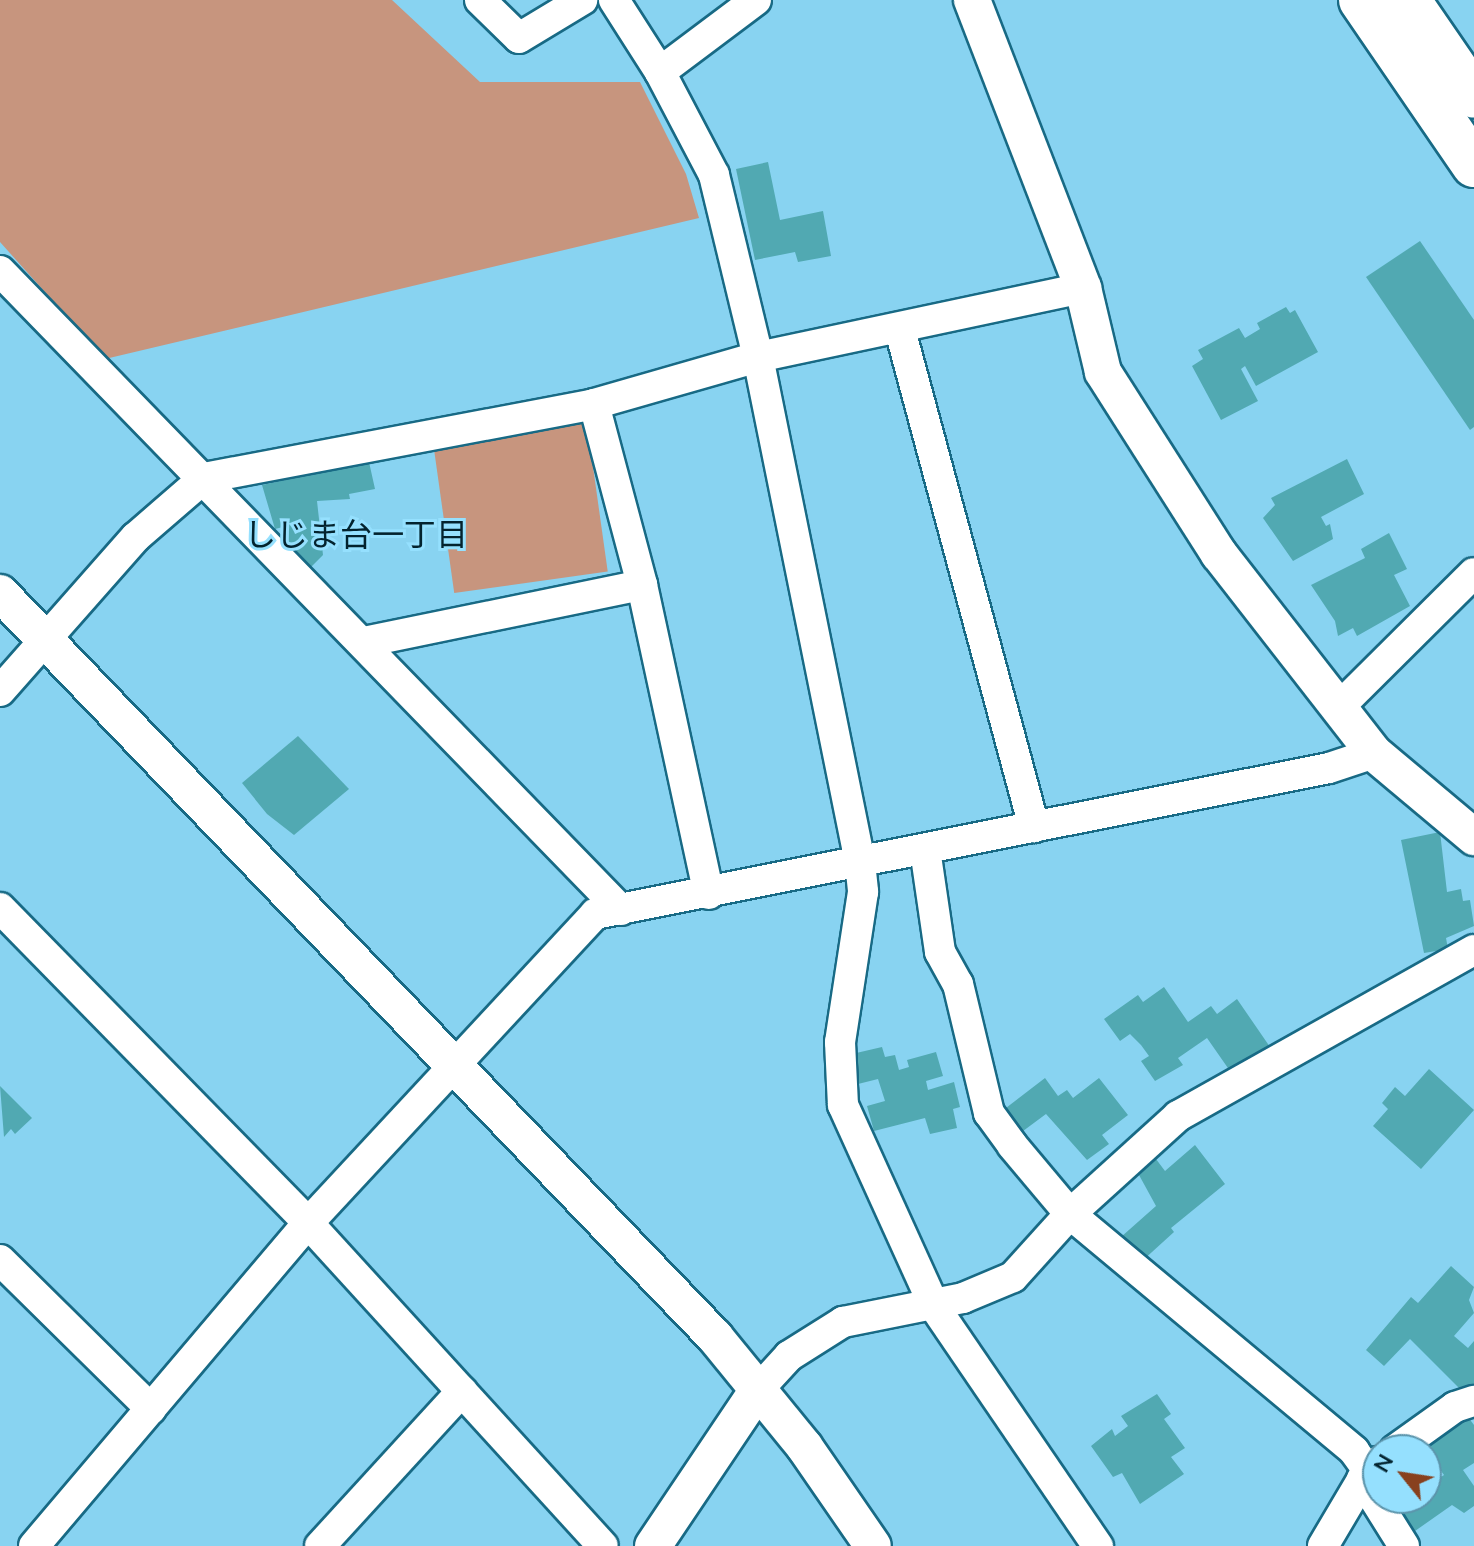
<!DOCTYPE html>
<html>
<head>
<meta charset="utf-8">
<style>
	body { margin:0 }
	#map { position:relative; width:1474px; height:1546px; overflow:hidden; background:#88d3f1; font-family:Mulish,"Noto Sans JP",sans-serif }
	div>[style] { position:absolute }
	.green>* { inset:0; background:#c7957e; transform-origin:0 0 }
	.building>* { inset:0; background:#51a9b2 }
	.roads { filter:drop-shadow(2px 0 #186a85) drop-shadow(-2px 0 #186a85) drop-shadow(0 2px #186a85) drop-shadow(0 -2px #186a85) }
	.minor>* { height:30px; margin:-15px; padding:0 15px; transform-origin:15px; border-radius:15px; background:#fff }
	.tertiary>* { height:36px; margin:-18px; padding:0 18px; transform-origin:18px; border-radius:18px; background:#fff }
	.primary>* { height:44px; margin:-22px; padding:0 22px; transform-origin:22px; border-radius:22px; background:#fff }
	span { translate:-50% -50%; white-space:nowrap; text-align:center; line-height:1.15; -webkit-text-stroke:6px #95e0fe; paint-order:stroke }
	.neighbourhood-label { font-size:32px; color:#03232e }
	.north { position:absolute; left:1362px; top:1434px; width:80px; height:80px; box-sizing:border-box; background:#95e0fe; border:2px solid #5b94ab; border-radius:50%; rotate:300deg; font-size:22px; font-weight:700; line-height:32px; text-align:center; color:#03232e }
	.north::after { content:''; display:block; margin:auto; width:28px; height:36px; background:#88411e; clip-path:polygon(50% 0,100% 100%,50% 72%,0 100%) }
</style>
</head>
<body>
<div id="map">
	<div class="green">
		<i style="clip-path:polygon(0 0,392px 0,480px 82px,640px 82px,686px 174px,699px 218px,105px 359px,0 242px)"></i>
		<i style="left:586px;top:417px;width:156px;height:155px;rotate:82deg"></i>
	</div>
	<div class="building">
		<i style="clip-path:polygon(768px 162px,780px 220px,823px 211px,831px 256px,798px 262px,795px 252px,755px 260px,736px 169px)"></i>
		<i style="clip-path:polygon(1420px 241px,1474px 320px,1474px 427px,1470px 430px,1366px 277px)"></i>
		<i style="clip-path:polygon(1286px 307px,1290px 313px,1295px 310px,1318px 352px,1256px 386px,1245px 366px,1241px 369px,1258px 401px,1221px 420px,1192px 366px,1203px 359px,1198px 350px,1239px 328px,1245px 338px,1260px 329px,1257px 323px)"></i>
		<i style="clip-path:polygon(1347px 459px,1364px 494px,1321px 517px,1326px 526px,1330px 524px,1333px 539px,1293px 561px,1263px 518px,1275px 505px,1271px 498px)"></i>
		<i style="clip-path:polygon(369px 462px,375px 489px,349px 494px,350px 499px,317px 501px,323px 555px,309px 569px,287px 545px,283px 527px,275px 529px,262px 485px)"></i>
		<i style="clip-path:polygon(1389px 533px,1407px 569px,1394px 575px,1410px 606px,1357px 636px,1353px 628px,1338px 636px,1335px 621px,1311px 585px,1365px 558px,1361px 549px)"></i>
		<i style="clip-path:polygon(298px 736px,349px 789px,294px 835px,267px 814px,242px 783px)"></i>
		<i style="clip-path:polygon(1440px 832px,1447px 892px,1461px 889px,1463px 901px,1470px 900px,1474px 926px,1446px 938px,1448px 949px,1424px 953px,1401px 840px)"></i>
		<i style="clip-path:polygon(1164px 987px,1188px 1022px,1211px 1006px,1217px 1014px,1237px 999px,1270px 1047px,1230px 1071px,1207px 1038px,1178px 1058px,1183px 1065px,1155px 1081px,1141px 1061px,1149px 1056px,1141px 1045px,1130px 1034px,1120px 1041px,1104px 1019px,1138px 995px,1143px 1002px)"></i>
		<i style="clip-path:polygon(882px 1047px,885px 1057px,895px 1055px,899px 1070px,909px 1067px,907px 1060px,936px 1052px,943px 1076px,926px 1081px,928px 1090px,954px 1082px,960px 1107px,953px 1109px,957px 1128px,930px 1134px,925px 1118px,874px 1131px,867px 1106px,885px 1101px,878px 1079px,854px 1085px,852px 1054px)"></i>
		<i style="clip-path:polygon(1429px 1069px,1474px 1110px,1421px 1169px,1373px 1126px,1388px 1109px,1382px 1103px,1395px 1087px,1405px 1096px)"></i>
		<i style="clip-path:polygon(1045px 1078px,1058px 1096px,1067px 1090px,1073px 1098px,1099px 1078px,1128px 1115px,1102px 1135px,1109px 1144px,1087px 1160px,1046px 1114px,1019px 1134px,1002px 1111px)"></i>
		<i style="clip-path:polygon(0 1086px,32px 1118px,15px 1134px,11px 1129px,4px 1137px)"></i>
		<i style="clip-path:polygon(1195px 1145px,1225px 1184px,1171px 1228px,1174px 1232px,1141px 1262px,1121px 1237px,1156px 1206px,1139px 1175px,1156px 1159px,1165px 1171px)"></i>
		<i style="clip-path:polygon(1451px 1266px,1474px 1287px,1469px 1300px,1474px 1313px,1454px 1336px,1468px 1348px,1474px 1341px,1474px 1385px,1465px 1394px,1410px 1339px,1384px 1366px,1366px 1350px,1411px 1297px,1418px 1303px)"></i>
		<i style="clip-path:polygon(1157px 1394px,1171px 1414px,1164px 1419px,1185px 1448px,1171px 1457px,1184px 1474px,1140px 1504px,1122px 1473px,1113px 1477px,1091px 1446px,1112px 1429px,1115px 1436px,1128px 1426px,1121px 1416px)"></i>
		<i style="clip-path:polygon(1468px 1417px,1474px 1425px,1474px 1463px,1463px 1470px,1474px 1486px,1474px 1506px,1464px 1513px,1452px 1505px,1415px 1531px,1398px 1507px,1411px 1498px,1426px 1498px,1426px 1487px,1444px 1475px,1439px 1468px,1432px 1473px,1426px 1464px,1426px 1450px,1417px 1450px)"></i>
	</div>
	<div class="roads">
		<div class="minor">
			<i style="left:480px;top:0;width:54px;rotate:44.3deg"></i>
			<i style="left:519px;top:38px;width:74px;rotate:-31.1deg"></i>
			<i style="left:614px;top:0;width:85px;rotate:57.4deg"></i>
			<i style="left:660px;top:72px;width:116px;rotate:62.3deg"></i>
			<i style="left:714px;top:175px;width:187px;rotate:76.4deg"></i>
			<i style="left:758px;top:357px;width:515px;rotate:78.58deg"></i>
			<i style="left:860px;top:862px;width:30px;rotate:84deg"></i>
			<i style="left:863px;top:892px;width:152px;rotate:98.7deg"></i>
			<i style="left:840px;top:1042px;width:63px;rotate:87.3deg"></i>
			<i style="left:843px;top:1105px;width:221px;rotate:65.6deg"></i>
			<i style="left:934px;top:1306px;width:291px;rotate:55.7deg"></i>
			<i style="left:660px;top:72px;width:120px;rotate:-36.9deg"></i>
			<i style="left:0;top:271px;width:891px;rotate:45.82deg"></i>
			<i style="left:900px;top:330px;width:515px;rotate:74.91deg"></i>
			<i style="left:594px;top:404px;width:187px;rotate:75.1deg"></i>
			<i style="left:642px;top:585px;width:316px;rotate:77.8deg"></i>
			<i style="left:364px;top:642px;width:284px;rotate:-11.6deg"></i>
			<i style="left:0;top:691px;width:205px;rotate:-48.6deg"></i>
			<i style="left:136px;top:537px;width:90px;rotate:-40.9deg"></i>
			<i style="left:204px;top:478px;width:397px;rotate:-10.7deg"></i>
			<i style="left:594px;top:404px;width:171px;rotate:-16deg"></i>
			<i style="left:758px;top:357px;width:332px;rotate:-12deg"></i>
			<i style="left:1341px;top:705px;width:187px;rotate:-44.8deg"></i>
			<i style="left:925px;top:849px;width:104px;rotate:81.7deg"></i>
			<i style="left:940px;top:952px;width:37px;rotate:61deg"></i>
			<i style="left:958px;top:984px;width:133px;rotate:76.5deg"></i>
			<i style="left:989px;top:1113px;width:39px;rotate:54deg"></i>
			<i style="left:1012px;top:1145px;width:90px;rotate:50deg"></i>
			<i style="left:1070px;top:1214px;width:370px;rotate:39.8deg"></i>
			<i style="left:1354px;top:1451px;width:24px;rotate:54deg"></i>
			<i style="left:0;top:908px;width:441px;rotate:45.6deg"></i>
			<i style="left:308px;top:1223px;width:437px;rotate:47.6deg"></i>
			<i style="left:0;top:1260px;width:212px;rotate:44.6deg"></i>
			<i style="left:757px;top:1391px;width:47px;rotate:-47.6deg"></i>
			<i style="left:789px;top:1356px;width:64px;rotate:-32.2deg"></i>
			<i style="left:843px;top:1322px;width:122px;rotate:-11.3deg"></i>
			<i style="left:963px;top:1298px;width:54px;rotate:-22.8deg"></i>
			<i style="left:1013px;top:1277px;width:85px;rotate:-47.9deg"></i>
			<i style="left:1070px;top:1214px;width:146px;rotate:-42.2deg"></i>
			<i style="left:1178px;top:1116px;width:339px;rotate:-29.3deg"></i>
			<i style="left:1395px;top:1450px;width:74px;rotate:-35.6deg"></i>
			<i style="left:1455px;top:1407px;width:20px;rotate:-18deg"></i>
			<i style="left:1362px;top:1479px;width:79px;rotate:57.9deg"></i>
			<i style="left:34px;top:1546px;width:424px;rotate:-49.7deg"></i>
			<i style="left:308px;top:1223px;width:422px;rotate:-47.1deg"></i>
			<i style="left:595px;top:914px;width:748px;rotate:-11.25deg"></i>
			<i style="left:1329px;top:768px;width:47px;rotate:-18.4deg"></i>
			<i style="left:320px;top:1546px;width:210px;rotate:-47.5deg"></i>
			<i style="left:1323px;top:1546px;width:88px;rotate:-59.4deg"></i>
			<i style="left:1368px;top:1470px;width:13px;rotate:-39deg"></i>
		</div>
		<div class="tertiary">
			<i style="left:972px;top:0;width:309px;rotate:68.9deg"></i>
			<i style="left:1083px;top:288px;width:86px;rotate:76.6deg"></i>
			<i style="left:1103px;top:372px;width:216px;rotate:57.5deg"></i>
			<i style="left:1219px;top:554px;width:252px;rotate:52.1deg"></i>
			<i style="left:1374px;top:753px;width:131px;rotate:40deg"></i>
			<i style="left:0;top:593px;width:1032px;rotate:46.14deg"></i>
			<i style="left:715px;top:1337px;width:141px;rotate:50.8deg"></i>
			<i style="left:804px;top:1446px;width:121px;rotate:55.4deg"></i>
			<i style="left:653px;top:1546px;width:187px;rotate:-56.1deg"></i>
		</div>
		<div class="primary">
			<i style="left:1361px;top:0;width:200px;rotate:55.6deg"></i>
			<i style="left:1408px;top:0;width:116px;rotate:55.5deg"></i>
		</div>
	</div>
	<div class="neighbourhood-label">
		<span style="left:356px;top:534px">しじま台一丁目</span>
	</div>
	<div class="north">N</div>
</div>
</body>
</html>
